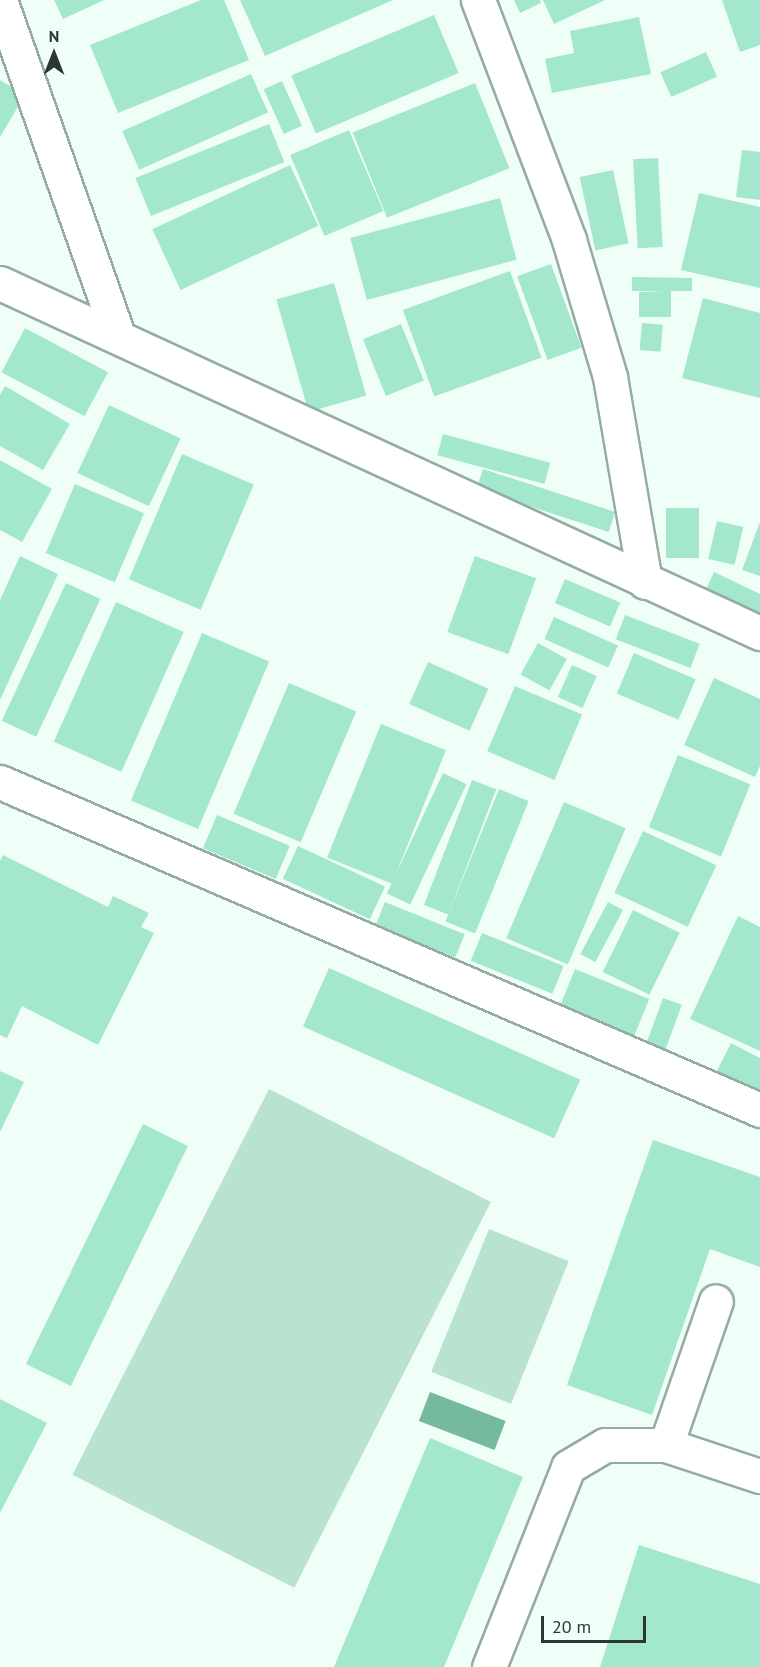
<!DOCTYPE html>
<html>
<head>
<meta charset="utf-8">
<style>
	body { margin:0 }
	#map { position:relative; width:760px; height:1667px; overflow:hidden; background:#effef7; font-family:"PT Sans",sans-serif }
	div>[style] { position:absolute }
	.green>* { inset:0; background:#b9e2d0; transform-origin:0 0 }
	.water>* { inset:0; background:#75b99e; transform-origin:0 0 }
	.building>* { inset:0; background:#a3e8cc; transform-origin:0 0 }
	.roads { filter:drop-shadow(2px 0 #94aca2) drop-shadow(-2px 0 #94aca2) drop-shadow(0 2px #94aca2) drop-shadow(0 -2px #94aca2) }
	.minor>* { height:33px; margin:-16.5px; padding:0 16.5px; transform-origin:16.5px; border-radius:16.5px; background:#fff }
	span { translate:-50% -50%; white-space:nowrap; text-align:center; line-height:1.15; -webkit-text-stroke:4.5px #effef7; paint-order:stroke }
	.north { position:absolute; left:24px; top:24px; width:60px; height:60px; -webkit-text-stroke:4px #effef7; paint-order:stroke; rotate:0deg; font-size:16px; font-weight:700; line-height:24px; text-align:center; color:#2d3632 }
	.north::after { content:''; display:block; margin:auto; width:21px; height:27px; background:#2d3632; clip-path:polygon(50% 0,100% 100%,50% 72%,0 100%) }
	.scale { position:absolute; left:541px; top:1616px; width:105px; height:27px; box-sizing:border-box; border:3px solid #2d3632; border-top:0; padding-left:8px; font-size:18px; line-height:21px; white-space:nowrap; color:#2d3632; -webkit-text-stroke:4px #effef7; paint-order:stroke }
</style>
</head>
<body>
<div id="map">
	<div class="green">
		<i style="left:269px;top:1089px;width:249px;height:433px;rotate:27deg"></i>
		<i style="left:489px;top:1229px;width:86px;height:154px;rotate:22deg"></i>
	</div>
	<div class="water">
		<i style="left:430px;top:1392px;width:81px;height:31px;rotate:21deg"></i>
	</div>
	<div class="building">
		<i style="clip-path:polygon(54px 0,104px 0,63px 19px)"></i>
		<i style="clip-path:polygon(201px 0,224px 0,249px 60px,118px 113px,90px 45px)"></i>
		<i style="clip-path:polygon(240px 0,393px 0,265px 56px)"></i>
		<i style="clip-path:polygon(514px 0,540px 0,541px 3px,520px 13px)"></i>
		<i style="clip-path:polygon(543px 0,605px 0,554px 24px)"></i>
		<i style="clip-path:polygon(722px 0,760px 0,760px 45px,740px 52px)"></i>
		<i style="left:434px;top:15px;width:63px;height:155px;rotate:67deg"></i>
		<i style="clip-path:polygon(639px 17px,651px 74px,552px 93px,545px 59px,574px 53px,570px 31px)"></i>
		<i style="left:706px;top:52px;width:27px;height:50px;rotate:66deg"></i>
		<i style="left:251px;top:74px;width:42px;height:141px;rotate:66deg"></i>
		<i style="clip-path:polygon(0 80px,25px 95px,0 137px)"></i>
		<i style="left:282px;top:81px;width:49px;height:20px;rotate:66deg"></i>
		<i style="left:475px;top:83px;width:92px;height:132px;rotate:68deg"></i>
		<i style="left:269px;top:124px;width:41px;height:144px;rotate:68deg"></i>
		<i style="left:349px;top:130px;width:88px;height:64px;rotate:67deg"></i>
		<i style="clip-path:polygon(742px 150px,760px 152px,760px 200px,736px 197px)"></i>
		<i style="left:658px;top:158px;width:89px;height:25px;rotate:87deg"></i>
		<i style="left:290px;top:165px;width:67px;height:152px;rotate:65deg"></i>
		<i style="left:613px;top:170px;width:75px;height:34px;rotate:78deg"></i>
		<i style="clip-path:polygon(699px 193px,760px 207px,760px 288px,681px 270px)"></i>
		<i style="left:500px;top:198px;width:64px;height:155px;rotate:75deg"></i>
		<i style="left:551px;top:264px;width:89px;height:36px;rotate:70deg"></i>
		<i style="left:510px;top:271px;width:92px;height:114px;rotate:70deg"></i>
		<i style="clip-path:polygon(632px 277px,692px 278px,692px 291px,671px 291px,671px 317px,639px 317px,639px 292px,665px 291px,632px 291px)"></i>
		<i style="left:334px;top:283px;width:117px;height:60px;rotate:74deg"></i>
		<i style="clip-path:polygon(703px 298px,760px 313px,760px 398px,682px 378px)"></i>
		<i style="left:642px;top:323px;width:21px;height:27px;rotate:5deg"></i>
		<i style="left:401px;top:324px;width:61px;height:41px;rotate:68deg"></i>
		<i style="left:25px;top:328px;width:94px;height:50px;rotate:28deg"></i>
		<i style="clip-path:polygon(5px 386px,70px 424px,43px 470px,0 446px,0 395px)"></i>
		<i style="left:109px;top:405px;width:79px;height:75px;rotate:25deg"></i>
		<i style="left:443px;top:434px;width:111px;height:22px;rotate:15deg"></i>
		<i style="left:182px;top:454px;width:78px;height:136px;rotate:23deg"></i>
		<i style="clip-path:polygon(0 460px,52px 489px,22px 542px,0 530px)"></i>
		<i style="left:483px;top:469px;width:139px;height:21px;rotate:18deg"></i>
		<i style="left:75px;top:484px;width:75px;height:75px;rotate:23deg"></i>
		<i style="left:666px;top:508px;width:33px;height:50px"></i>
		<i style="left:717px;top:521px;width:27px;height:39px;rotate:13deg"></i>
		<i style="clip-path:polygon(760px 522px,760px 576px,742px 570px)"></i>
		<i style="clip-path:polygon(20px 556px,58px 574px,0 700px,0 600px)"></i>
		<i style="left:475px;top:556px;width:65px;height:81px;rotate:20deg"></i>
		<i style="clip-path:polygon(714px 572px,760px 594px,760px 611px,755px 621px,703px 596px)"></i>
		<i style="left:565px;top:579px;width:60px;height:26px;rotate:23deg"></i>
		<i style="left:66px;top:583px;width:38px;height:152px;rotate:25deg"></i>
		<i style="left:116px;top:602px;width:74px;height:153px;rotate:24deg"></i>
		<i style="left:625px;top:615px;width:80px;height:26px;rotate:21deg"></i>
		<i style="left:554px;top:617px;width:70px;height:24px;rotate:24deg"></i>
		<i style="left:202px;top:633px;width:73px;height:182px;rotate:23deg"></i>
		<i style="left:538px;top:643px;width:33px;height:36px;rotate:29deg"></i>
		<i style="left:634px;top:653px;width:67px;height:44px;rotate:23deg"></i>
		<i style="left:428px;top:662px;width:66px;height:46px;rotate:24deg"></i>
		<i style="left:572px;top:665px;width:27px;height:35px;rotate:24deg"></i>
		<i style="clip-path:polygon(714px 678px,760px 699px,760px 766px,755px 777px,684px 745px)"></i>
		<i style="left:289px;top:683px;width:73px;height:142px;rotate:23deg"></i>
		<i style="left:515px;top:686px;width:73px;height:71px;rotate:23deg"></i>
		<i style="left:381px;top:724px;width:70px;height:144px;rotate:22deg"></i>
		<i style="left:678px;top:755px;width:78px;height:78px;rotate:22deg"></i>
		<i style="left:443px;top:773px;width:26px;height:133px;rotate:25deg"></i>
		<i style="left:472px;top:780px;width:26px;height:134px;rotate:21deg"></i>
		<i style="left:499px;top:789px;width:32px;height:143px;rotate:22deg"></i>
		<i style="left:564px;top:802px;width:67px;height:148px;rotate:23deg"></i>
		<i style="left:217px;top:815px;width:79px;height:36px;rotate:23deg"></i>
		<i style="left:643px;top:831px;width:81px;height:68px;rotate:25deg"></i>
		<i style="left:298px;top:846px;width:96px;height:36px;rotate:25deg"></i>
		<i style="clip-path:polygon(3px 855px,108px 907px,113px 896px,149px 913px,141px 927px,154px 933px,98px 1045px,22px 1006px,7px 1038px,0 1035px,0 861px)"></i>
		<i style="left:385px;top:902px;width:86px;height:25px;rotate:22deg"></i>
		<i style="left:608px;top:902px;width:17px;height:59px;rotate:28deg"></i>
		<i style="left:633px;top:910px;width:52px;height:69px;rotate:26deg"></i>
		<i style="clip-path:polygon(738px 916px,760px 927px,760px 1051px,690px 1019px)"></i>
		<i style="left:482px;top:933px;width:88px;height:30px;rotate:22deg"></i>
		<i style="left:329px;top:968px;width:275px;height:64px;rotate:24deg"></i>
		<i style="left:575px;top:969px;width:80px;height:41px;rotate:22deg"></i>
		<i style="left:663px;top:998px;width:20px;height:52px;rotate:20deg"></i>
		<i style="clip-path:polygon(731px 1043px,760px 1058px,760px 1097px,715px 1075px)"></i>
		<i style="clip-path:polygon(0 1071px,24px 1082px,0 1132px)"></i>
		<i style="left:143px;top:1124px;width:50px;height:267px;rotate:26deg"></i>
		<i style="clip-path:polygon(653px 1140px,760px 1177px,760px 1267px,710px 1249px,652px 1415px,567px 1385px)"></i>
		<i style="clip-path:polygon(0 1399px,47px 1423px,0 1513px)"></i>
		<i style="clip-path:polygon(430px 1438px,523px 1477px,444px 1667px,334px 1667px)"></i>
		<i style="clip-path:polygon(639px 1545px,760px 1584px,760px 1667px,600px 1667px)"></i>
	</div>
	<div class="roads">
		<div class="minor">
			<i style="left:0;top:0;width:356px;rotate:70.6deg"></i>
			<i style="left:478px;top:0;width:257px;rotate:69.2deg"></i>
			<i style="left:569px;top:240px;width:143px;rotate:73.3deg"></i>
			<i style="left:610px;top:377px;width:208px;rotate:80.3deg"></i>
			<i style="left:0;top:283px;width:837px;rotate:24.73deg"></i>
			<i style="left:0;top:782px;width:828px;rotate:23.34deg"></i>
			<i style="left:666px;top:1445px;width:152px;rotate:-70.9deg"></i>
			<i style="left:489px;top:1667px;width:215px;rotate:-68.4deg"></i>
			<i style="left:568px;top:1467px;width:43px;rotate:-30.7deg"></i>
			<i style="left:605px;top:1445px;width:61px"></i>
			<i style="left:666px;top:1445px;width:99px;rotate:18.3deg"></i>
		</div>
	</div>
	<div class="north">N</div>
	<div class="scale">20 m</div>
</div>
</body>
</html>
